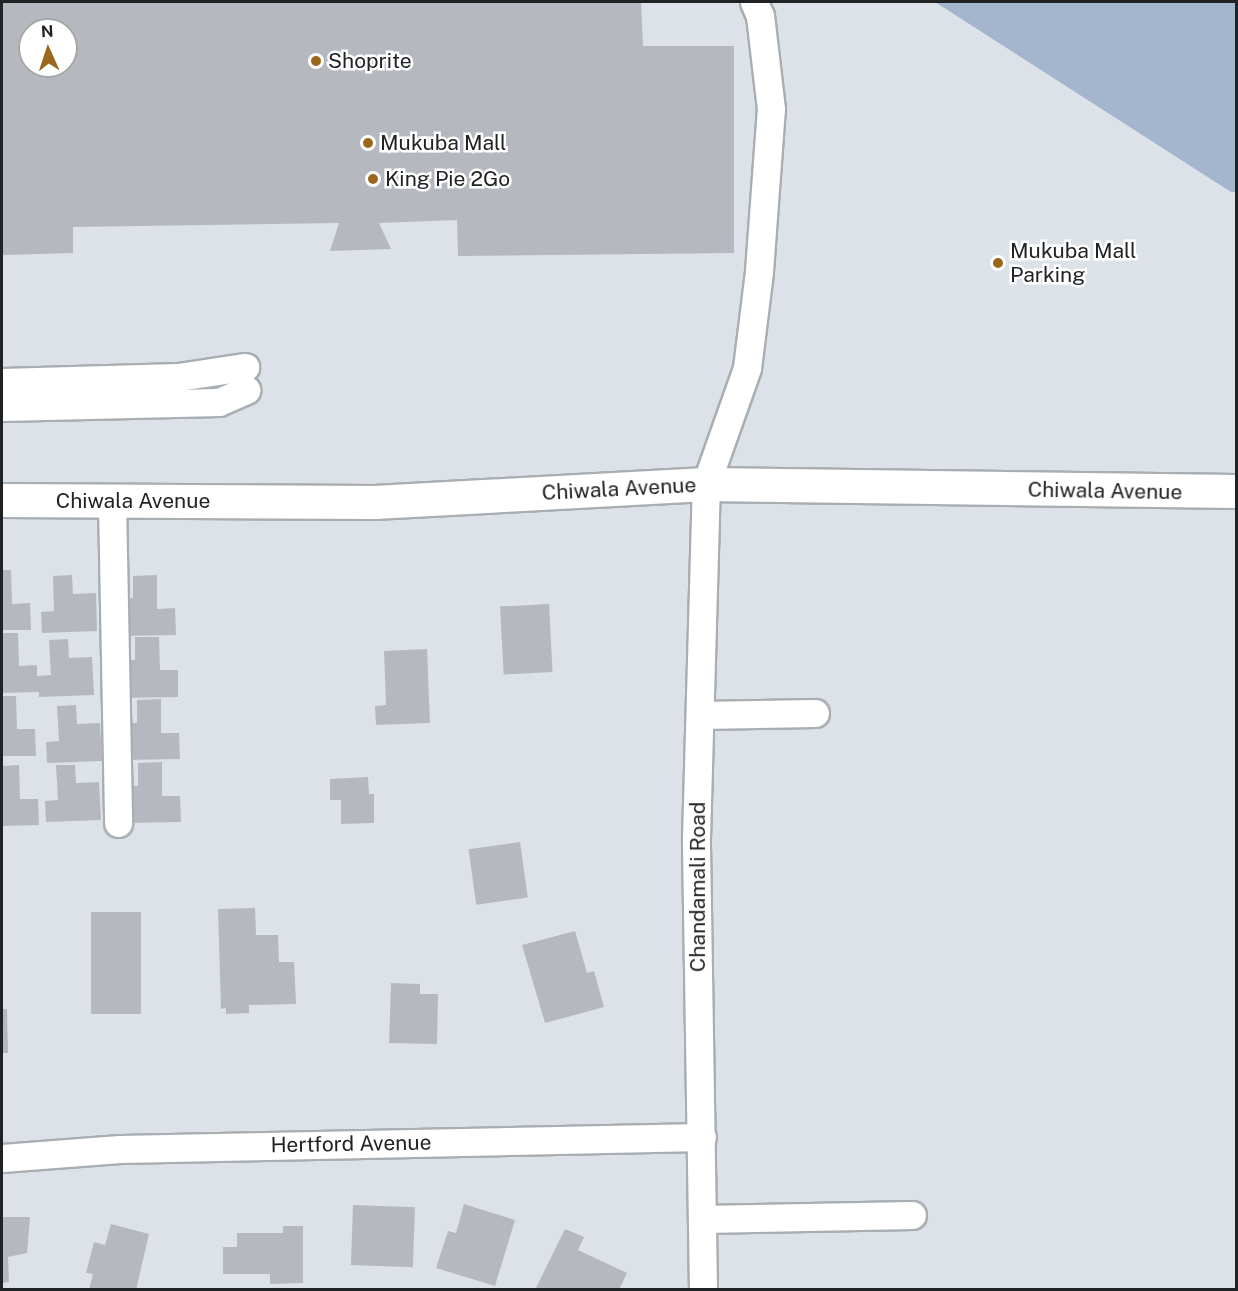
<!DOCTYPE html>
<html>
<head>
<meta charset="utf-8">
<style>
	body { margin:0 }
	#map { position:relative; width:1238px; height:1291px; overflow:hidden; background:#dde2e8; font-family:"Public Sans",sans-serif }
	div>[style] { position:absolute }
	.green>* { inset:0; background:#a3b6ce }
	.building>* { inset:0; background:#b5b9bf; transform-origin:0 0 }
	.roads { filter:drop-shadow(2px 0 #a9aeb3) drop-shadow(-2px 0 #a9aeb3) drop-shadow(0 2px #a9aeb3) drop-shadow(0 -2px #a9aeb3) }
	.minor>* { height:27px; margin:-13.5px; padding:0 13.5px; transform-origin:13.5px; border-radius:13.5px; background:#fff }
	.major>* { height:33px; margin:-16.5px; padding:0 16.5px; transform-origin:16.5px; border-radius:16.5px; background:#fff }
	.dots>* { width:16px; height:16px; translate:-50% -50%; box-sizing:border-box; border:3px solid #fff; border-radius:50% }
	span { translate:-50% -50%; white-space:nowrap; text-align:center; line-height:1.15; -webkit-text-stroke:5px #fff; paint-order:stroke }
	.poi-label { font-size:21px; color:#202224 }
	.left { translate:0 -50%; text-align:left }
	.street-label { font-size:21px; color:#202224 }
	.frame { position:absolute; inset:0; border:3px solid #202224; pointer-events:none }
	.north { position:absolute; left:18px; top:18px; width:60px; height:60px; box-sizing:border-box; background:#fff; border:2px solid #a6a7a7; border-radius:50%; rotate:357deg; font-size:16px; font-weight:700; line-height:24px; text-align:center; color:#202224 }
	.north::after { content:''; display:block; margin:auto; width:21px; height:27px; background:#9a671d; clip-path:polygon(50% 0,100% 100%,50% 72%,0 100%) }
</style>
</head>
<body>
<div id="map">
	<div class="green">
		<i style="clip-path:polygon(935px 2px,1236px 2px,1236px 192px,1231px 192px)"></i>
	</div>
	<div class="building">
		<i style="clip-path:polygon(evenodd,2px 2px,641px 2px,643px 46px,734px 46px,734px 253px,458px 256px,457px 220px,379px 223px,391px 249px,330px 251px,339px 223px,73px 227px,73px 253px,2px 255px,2px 2px,30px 30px,66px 30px,66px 66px,30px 66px,30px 30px)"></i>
		<i style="clip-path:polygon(2px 570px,11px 570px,12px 604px,30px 603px,31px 630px,2px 630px)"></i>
		<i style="clip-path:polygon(72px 575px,73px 594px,96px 593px,97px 631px,42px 633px,41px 612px,54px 611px,53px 576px)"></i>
		<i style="clip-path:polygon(157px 575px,157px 609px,175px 608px,176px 635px,119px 636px,118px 599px,133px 598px,133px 576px)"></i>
		<i style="left:549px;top:604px;width:68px;height:49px;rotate:87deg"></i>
		<i style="clip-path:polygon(2px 633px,18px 633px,19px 666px,37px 665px,37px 676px,51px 675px,49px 640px,68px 639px,69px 658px,92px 657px,94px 695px,39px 697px,39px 692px,2px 693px)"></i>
		<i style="clip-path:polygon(135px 637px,159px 637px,160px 670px,178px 670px,178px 697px,121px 698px,120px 660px,135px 660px)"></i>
		<i style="clip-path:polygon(427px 649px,430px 723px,376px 725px,375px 706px,386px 705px,384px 651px)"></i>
		<i style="clip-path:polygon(2px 696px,16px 696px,17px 729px,35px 729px,36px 756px,2px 756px)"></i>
		<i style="clip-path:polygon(161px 699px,161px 733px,179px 733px,180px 759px,123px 760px,122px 723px,137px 723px,137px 700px)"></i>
		<i style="clip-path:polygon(76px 705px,77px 724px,100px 723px,102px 761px,47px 763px,46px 742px,59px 741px,57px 706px)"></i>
		<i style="clip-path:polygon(162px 762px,162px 796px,180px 796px,181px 822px,124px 823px,123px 786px,138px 786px,138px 763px)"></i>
		<i style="clip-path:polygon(19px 765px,20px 799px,38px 799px,39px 825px,2px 826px,2px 766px)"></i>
		<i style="clip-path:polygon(56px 765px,75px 765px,76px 783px,99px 782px,101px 820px,46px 822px,45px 801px,58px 800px)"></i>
		<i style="clip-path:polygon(368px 777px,369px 794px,374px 794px,374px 823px,341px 824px,341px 800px,330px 800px,330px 779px)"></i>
		<i style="left:520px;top:842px;width:56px;height:52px;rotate:82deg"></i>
		<i style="clip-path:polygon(255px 908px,256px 935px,278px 935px,279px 962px,294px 962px,296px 1004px,249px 1005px,249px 1013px,226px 1014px,226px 1008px,221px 1009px,218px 909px)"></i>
		<i style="left:91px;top:912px;width:50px;height:102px"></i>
		<i style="clip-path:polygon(575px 931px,587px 973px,594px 971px,604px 1007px,545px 1023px,522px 945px)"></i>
		<i style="clip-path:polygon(391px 983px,420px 984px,420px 994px,438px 994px,437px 1044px,389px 1043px)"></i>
		<i style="clip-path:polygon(2px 1009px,7px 1009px,8px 1053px,2px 1053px)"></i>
		<i style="clip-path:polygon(464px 1204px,515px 1220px,495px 1286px,436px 1268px,448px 1231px,456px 1233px)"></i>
		<i style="left:353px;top:1205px;width:62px;height:60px;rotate:2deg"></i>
		<i style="clip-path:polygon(2px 1217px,30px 1217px,27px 1253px,8px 1257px,9px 1282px,2px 1283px)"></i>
		<i style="clip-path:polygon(111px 1224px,149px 1234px,136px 1290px,89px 1290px,93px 1274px,86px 1273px,94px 1242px,105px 1245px)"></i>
		<i style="clip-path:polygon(283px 1226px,303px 1226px,303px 1283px,270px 1284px,270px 1274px,223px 1274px,223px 1247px,237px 1247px,237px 1233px,283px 1233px)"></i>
		<i style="clip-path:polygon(565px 1229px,584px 1237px,578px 1250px,627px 1273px,619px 1290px,535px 1290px)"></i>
	</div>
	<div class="roads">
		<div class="minor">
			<i style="left:2px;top:382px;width:176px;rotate:-1.6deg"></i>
			<i style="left:178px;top:377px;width:68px;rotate:-8.5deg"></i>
			<i style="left:2px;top:407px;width:217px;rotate:-1.3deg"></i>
			<i style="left:219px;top:402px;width:30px;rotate:-24deg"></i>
			<i style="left:112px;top:502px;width:321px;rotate:88.9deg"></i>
			<i style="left:700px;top:715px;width:115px;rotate:-1deg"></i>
			<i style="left:2px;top:1158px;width:118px;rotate:-4.4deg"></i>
			<i style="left:120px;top:1149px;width:582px;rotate:-1.18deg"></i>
			<i style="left:703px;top:1219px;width:209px;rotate:-1.1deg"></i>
			<i style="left:703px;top:1290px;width:451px;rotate:-90.9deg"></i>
			<i style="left:696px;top:839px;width:355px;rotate:-88.4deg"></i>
			<i style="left:706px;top:484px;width:123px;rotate:-70.5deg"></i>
			<i style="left:747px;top:368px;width:98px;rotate:-82.9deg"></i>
			<i style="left:759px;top:271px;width:162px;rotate:-85.8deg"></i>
			<i style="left:771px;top:109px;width:94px;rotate:-96.7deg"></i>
			<i style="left:760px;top:16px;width:15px;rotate:-113deg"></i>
		</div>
		<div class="major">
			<i style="left:2px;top:500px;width:372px;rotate:0.3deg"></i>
			<i style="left:374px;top:502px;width:332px;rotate:-3.1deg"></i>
			<i style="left:706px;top:484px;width:530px;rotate:0.76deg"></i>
		</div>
	</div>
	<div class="dots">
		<i style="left:316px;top:61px;background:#9a671d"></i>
		<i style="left:368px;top:143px;background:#9a671d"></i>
		<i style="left:373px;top:179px;background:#9a671d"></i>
		<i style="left:998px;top:263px;background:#9a671d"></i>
	</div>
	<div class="poi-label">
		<span class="left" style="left:328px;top:61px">Shoprite</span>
		<span class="left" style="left:380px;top:143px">Mukuba Mall</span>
		<span class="left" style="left:385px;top:179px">King Pie 2Go</span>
		<span class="left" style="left:1010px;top:263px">Mukuba Mall<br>Parking</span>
	</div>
	<div class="street-label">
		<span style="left:619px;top:489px;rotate:-3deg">Chiwala Avenue</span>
		<span style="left:1105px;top:491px;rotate:1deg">Chiwala Avenue</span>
		<span style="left:133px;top:501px">Chiwala Avenue</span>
		<span style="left:698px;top:887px;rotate:-90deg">Chandamali Road</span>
		<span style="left:351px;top:1144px;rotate:-1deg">Hertford Avenue</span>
	</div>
	<div class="frame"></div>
	<div class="north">N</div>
</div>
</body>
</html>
